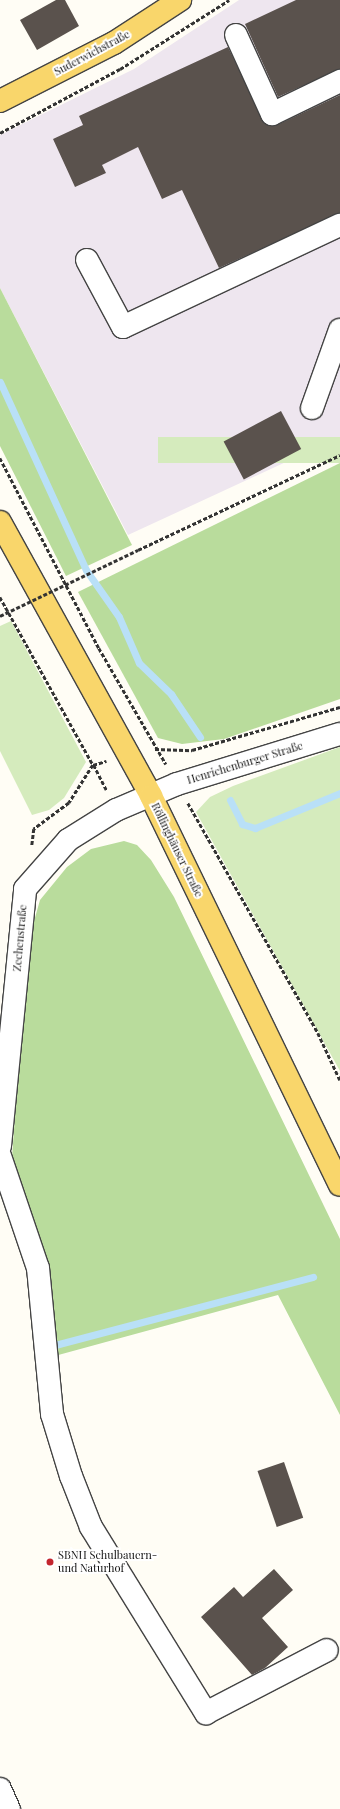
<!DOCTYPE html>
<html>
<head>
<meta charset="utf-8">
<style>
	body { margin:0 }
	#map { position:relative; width:340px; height:1809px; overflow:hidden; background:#fffdf5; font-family:"Playfair Display",serif }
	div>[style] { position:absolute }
	.industrial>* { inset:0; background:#eee6ef }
	.green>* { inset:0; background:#d5ebbd; transform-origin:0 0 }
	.forest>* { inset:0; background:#b9dc9c }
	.stream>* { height:7px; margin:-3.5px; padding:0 3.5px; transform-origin:3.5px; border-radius:3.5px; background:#b9e0f7 }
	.building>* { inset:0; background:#5a524d; transform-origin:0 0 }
	.path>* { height:2.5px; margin-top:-1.25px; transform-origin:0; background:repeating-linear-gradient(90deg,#333 0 4px,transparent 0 6px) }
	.roads { filter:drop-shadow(1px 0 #444) drop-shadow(-1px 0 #444) drop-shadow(0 1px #444) drop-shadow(0 -1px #444) }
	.minor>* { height:22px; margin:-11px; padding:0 11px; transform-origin:11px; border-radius:11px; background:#fff }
	.major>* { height:22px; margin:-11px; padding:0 11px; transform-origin:11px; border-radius:11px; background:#f9d66b }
	.path-bridge>* { height:2.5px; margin-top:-1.25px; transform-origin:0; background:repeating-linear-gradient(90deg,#333 0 4px,transparent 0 6px) }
	.dots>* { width:11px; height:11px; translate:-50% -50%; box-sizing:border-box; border:2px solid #fff; border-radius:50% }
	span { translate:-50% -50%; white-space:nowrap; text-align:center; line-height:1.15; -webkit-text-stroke:4px #fff; paint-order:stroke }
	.street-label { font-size:11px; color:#111 }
	.poi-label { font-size:11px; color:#111 }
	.left { translate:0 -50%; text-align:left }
</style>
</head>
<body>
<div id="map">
	<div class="industrial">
		<i style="clip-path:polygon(239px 0,340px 0,340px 437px,128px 535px,0 288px,0 135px,134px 69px)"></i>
	</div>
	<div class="green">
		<i style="left:340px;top:437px;width:26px;height:182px;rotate:90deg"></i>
		<i style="clip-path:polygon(11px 621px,86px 762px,64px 798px,49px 810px,32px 815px,0 751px,0 626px)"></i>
		<i style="clip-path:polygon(340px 747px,340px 1071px,196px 812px,210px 797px,233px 786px)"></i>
	</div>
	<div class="forest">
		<i style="clip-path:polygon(0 288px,132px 545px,66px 576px,0 446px)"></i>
		<i style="clip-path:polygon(340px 463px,340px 699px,224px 739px,182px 744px,158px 738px,78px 592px)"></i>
		<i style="clip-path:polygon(124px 841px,137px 845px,151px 860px,174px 897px,340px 1239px,340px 1415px,278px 1295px,51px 1357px,11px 1172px,27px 946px,40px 900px,67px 867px,91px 849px)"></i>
	</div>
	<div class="stream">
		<i style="left:0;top:382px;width:207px;rotate:65.4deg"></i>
		<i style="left:86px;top:570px;width:57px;rotate:54.9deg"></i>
		<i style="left:119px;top:617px;width:50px;rotate:66.5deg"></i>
		<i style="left:139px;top:663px;width:45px;rotate:44.1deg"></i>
		<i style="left:171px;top:694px;width:52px;rotate:56deg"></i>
		<i style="left:230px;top:800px;width:27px;rotate:63deg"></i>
		<i style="left:242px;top:824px;width:14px;rotate:17deg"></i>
		<i style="left:255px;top:828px;width:92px;rotate:-22.4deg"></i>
		<i style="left:55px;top:1345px;width:267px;rotate:-14.8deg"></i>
	</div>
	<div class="building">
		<i style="clip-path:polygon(56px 0,65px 0,79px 26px,37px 50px,20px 20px)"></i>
		<i style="clip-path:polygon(296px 0,340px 0,340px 69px,278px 97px,245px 24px)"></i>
		<i style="clip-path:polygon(228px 47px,265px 124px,277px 125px,340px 95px,340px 213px,219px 268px,182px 190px,162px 199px,138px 147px,102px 165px,106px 173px,75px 187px,53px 139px,83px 125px,79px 116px)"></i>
		<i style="left:281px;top:411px;width:43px;height:65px;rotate:62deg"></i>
		<i style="left:284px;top:1462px;width:59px;height:28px;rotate:71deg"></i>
		<i style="clip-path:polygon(274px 1569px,293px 1590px,262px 1618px,288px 1647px,265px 1668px,252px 1675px,201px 1617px,234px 1587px,243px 1597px)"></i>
	</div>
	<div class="path">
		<i style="left:0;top:133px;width:136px;rotate:-28.1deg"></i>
		<i style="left:120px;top:69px;width:129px;rotate:-32.3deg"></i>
		<i style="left:0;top:458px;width:214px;rotate:62.5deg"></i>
		<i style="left:99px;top:648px;width:134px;rotate:60deg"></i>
		<i style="left:138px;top:550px;width:223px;rotate:-25.2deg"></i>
		<i style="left:0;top:597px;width:192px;rotate:61deg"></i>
		<i style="left:93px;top:765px;width:45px;rotate:122.3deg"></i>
		<i style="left:69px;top:803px;width:44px;rotate:143.4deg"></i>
		<i style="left:34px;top:829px;width:16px;rotate:97deg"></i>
		<i style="left:155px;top:749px;width:37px;rotate:2deg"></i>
		<i style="left:192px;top:750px;width:154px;rotate:-16.2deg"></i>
		<i style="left:106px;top:790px;width:28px;rotate:-117deg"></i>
		<i style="left:93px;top:765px;width:14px;rotate:-17deg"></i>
		<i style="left:188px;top:803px;width:264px;rotate:60.5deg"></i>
		<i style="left:318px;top:1033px;width:52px;rotate:64.9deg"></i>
	</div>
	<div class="roads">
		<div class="minor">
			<i style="left:236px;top:35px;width:87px;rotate:65.5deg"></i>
			<i style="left:272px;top:114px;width:76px;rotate:-25.9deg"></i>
			<i style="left:87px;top:260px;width:76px;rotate:61.8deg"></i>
			<i style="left:123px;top:327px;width:240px;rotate:-25.2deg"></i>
			<i style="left:312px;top:408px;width:83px;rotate:-70.3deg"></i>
			<i style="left:0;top:1146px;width:258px;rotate:-84.4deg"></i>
			<i style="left:25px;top:889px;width:65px;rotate:-48.7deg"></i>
			<i style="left:68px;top:840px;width:57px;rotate:-32deg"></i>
			<i style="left:116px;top:810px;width:66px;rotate:-23.1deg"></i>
			<i style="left:177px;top:784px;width:170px;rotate:-17.1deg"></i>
			<i style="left:0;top:1156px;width:118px;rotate:71.3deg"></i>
			<i style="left:38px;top:1268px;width:147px;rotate:84.5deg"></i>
			<i style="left:52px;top:1414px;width:65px;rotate:73deg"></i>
			<i style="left:71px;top:1476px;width:55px;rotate:68.6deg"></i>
			<i style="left:91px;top:1527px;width:219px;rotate:58.3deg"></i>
			<i style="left:206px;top:1713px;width:136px;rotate:-27.5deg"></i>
			<i style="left:0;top:1789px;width:22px;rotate:66deg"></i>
		</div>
		<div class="major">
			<i style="left:0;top:101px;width:128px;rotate:-27deg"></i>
			<i style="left:114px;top:43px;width:79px;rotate:-33.1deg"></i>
			<i style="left:0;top:522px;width:313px;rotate:61.1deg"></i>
			<i style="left:151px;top:796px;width:432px;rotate:64.1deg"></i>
		</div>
	</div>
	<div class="path-bridge">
		<i style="left:0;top:616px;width:153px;rotate:-25.6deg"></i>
	</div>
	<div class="dots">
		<i style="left:50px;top:1562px;background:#c4262e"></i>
	</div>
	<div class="street-label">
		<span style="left:92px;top:53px;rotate:-28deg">Suderwichstraße</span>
		<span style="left:245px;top:763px;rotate:-17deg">Henrichenburger Straße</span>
		<span style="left:177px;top:850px;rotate:64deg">Röllinghäuser Straße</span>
		<span style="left:20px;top:938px;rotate:-85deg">Zechenstraße</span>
	</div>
	<div class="poi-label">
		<span class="left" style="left:58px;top:1562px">SBNH Schulbauern-<br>und Naturhof</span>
	</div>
</div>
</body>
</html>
